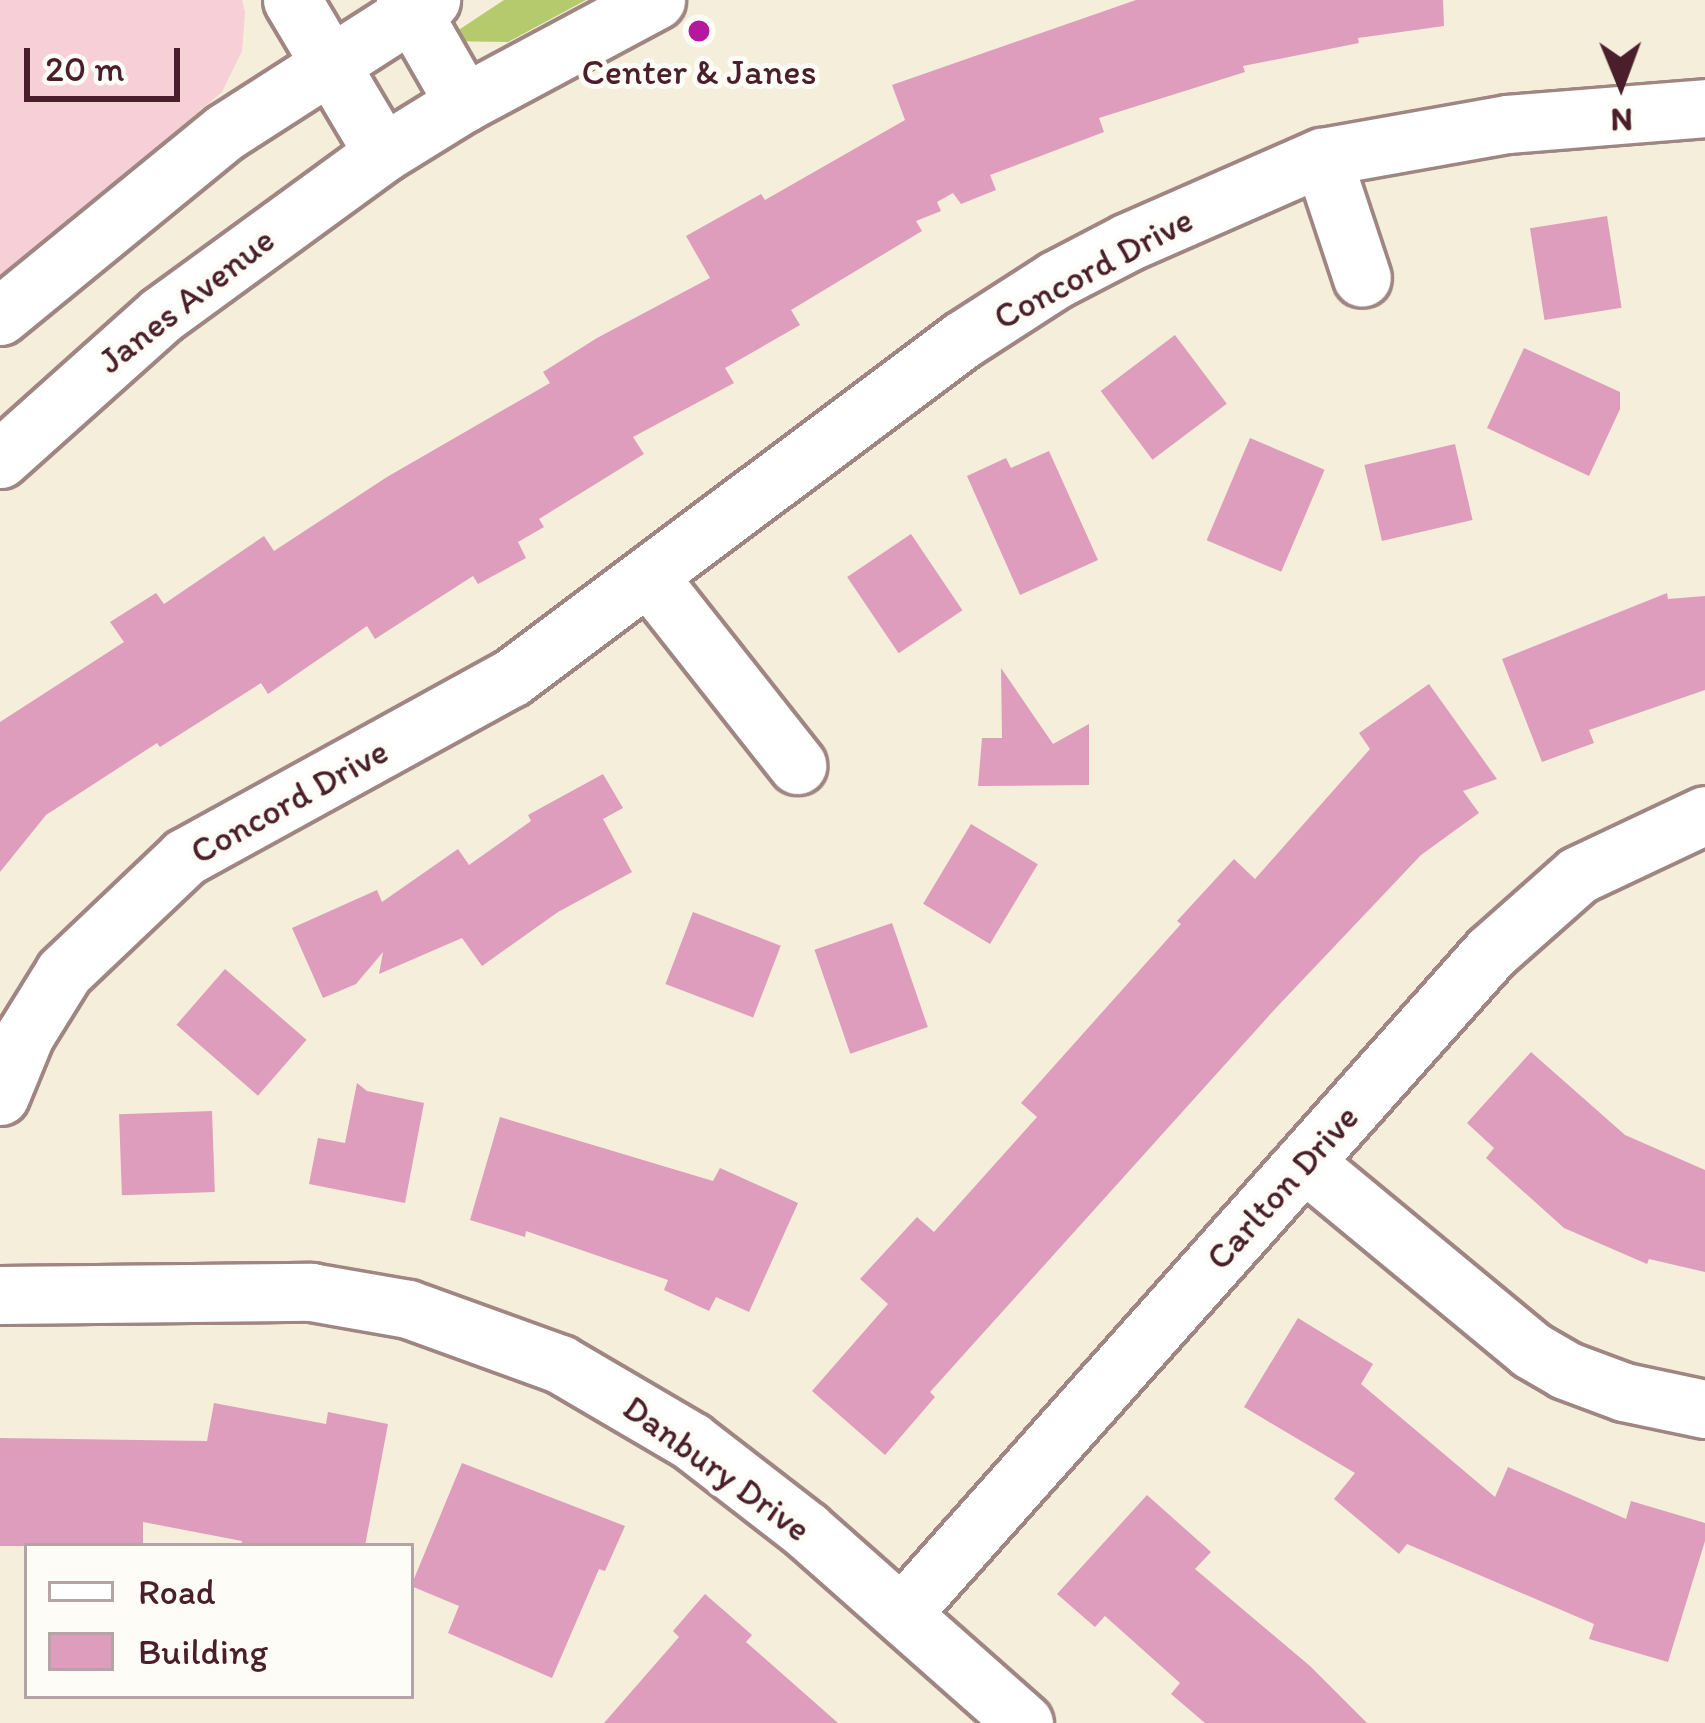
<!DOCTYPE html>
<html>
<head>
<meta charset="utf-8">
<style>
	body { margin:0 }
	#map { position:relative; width:1705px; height:1723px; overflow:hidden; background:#f4eeda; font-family:Itim,sans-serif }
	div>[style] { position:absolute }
	.built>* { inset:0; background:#f6cfd7 }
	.green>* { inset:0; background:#b5c96d }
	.building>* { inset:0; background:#de9dbd; transform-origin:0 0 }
	.roads { filter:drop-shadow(3px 0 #9f8682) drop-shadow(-3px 0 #9f8682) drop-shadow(0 3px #9f8682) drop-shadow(0 -3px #9f8682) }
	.minor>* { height:57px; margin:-28.5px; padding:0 28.5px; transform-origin:28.5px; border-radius:28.5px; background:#fff }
	.dots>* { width:33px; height:33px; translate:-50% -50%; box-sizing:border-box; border:6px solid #fdfcf7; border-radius:50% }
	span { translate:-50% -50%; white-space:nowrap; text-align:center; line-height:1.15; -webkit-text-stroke:10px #fdfcf7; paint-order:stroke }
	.poi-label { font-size:36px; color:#4a1f2b }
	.street-label { font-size:36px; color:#4a1f2b }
	.legend { position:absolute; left:24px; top:1543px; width:390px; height:156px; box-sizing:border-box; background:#fdfcf7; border:3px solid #b5a4a5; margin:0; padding:15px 21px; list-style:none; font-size:36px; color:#4a1f2b }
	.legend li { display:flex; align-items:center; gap:24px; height:60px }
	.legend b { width:60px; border:3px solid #b5a4a5 }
	.north { position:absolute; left:1561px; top:24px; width:120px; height:120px; -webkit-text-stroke:9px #fdfcf7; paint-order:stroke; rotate:179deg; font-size:33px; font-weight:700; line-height:48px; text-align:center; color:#4a1f2b }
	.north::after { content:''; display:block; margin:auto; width:42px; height:54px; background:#4a1f2b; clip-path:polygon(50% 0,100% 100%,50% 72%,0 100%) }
	.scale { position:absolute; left:24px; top:48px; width:156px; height:54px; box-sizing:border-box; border:6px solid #4a1f2b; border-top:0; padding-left:15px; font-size:36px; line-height:42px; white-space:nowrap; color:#4a1f2b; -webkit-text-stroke:9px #fdfcf7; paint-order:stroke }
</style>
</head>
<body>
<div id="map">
	<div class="built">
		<i style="clip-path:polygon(0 0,242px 0,245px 12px,242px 51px,222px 92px,0 279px)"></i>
	</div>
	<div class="green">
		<i style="clip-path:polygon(504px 0,586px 0,508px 42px,442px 41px)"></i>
	</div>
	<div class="building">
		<i style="clip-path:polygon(1136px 0,1443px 0,1444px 26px,1358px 38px,1359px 43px,1243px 66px,1245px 72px,1099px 118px,1104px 132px,990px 175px,996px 190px,961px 204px,953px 193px,937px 202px,941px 211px,916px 221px,922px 231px,791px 310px,800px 325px,725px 368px,734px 383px,633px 437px,644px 454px,539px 519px,544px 527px,518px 542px,526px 558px,478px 584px,473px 576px,375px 639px,367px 626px,268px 694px,261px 683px,160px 747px,157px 743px,46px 815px,0 872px,0 722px,124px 642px,110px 622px,156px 593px,164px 604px,264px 536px,274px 551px,387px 477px,550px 383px,543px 372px,597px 338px,710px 278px,686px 236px,761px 194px,765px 200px,905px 120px,892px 85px)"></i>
		<i style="left:1607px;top:216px;width:93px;height:78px;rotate:81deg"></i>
		<i style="left:1175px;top:335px;width:86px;height:93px;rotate:53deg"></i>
		<i style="clip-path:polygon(1524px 348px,1620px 392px,1620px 409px,1589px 476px,1487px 428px)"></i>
		<i style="left:1250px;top:438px;width:81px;height:111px;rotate:23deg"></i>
		<i style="left:1455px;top:444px;width:78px;height:93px;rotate:77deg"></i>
		<i style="clip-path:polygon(1049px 451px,1098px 560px,1020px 595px,967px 476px,1006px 458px,1011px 468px)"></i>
		<i style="left:911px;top:534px;width:92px;height:77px;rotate:56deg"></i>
		<i style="clip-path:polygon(1667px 593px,1668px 599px,1705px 596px,1705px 690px,1589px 730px,1594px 743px,1542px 762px,1502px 659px)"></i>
		<i style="clip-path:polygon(1001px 668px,1053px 744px,1089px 724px,1089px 785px,978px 786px,982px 738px,1002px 738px)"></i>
		<i style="clip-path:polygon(1429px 684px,1497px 779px,1463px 791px,1479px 813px,1421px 855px,1275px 1009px,930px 1392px,935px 1397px,885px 1455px,812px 1391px,888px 1304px,860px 1279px,917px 1217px,934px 1232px,1037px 1117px,1021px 1103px,1181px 924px,1177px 921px,1234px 859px,1255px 879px,1370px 749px,1359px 733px)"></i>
		<i style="clip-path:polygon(603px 774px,623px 808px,603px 819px,632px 872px,558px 912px,482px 966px,462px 938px,379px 974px,383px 952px,356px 984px,323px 998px,292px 928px,377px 890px,382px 902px,458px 849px,469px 865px,531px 821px,528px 815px)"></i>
		<i style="left:971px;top:824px;width:78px;height:93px;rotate:31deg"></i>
		<i style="left:693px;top:912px;width:94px;height:77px;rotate:21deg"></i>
		<i style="left:892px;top:923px;width:110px;height:82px;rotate:71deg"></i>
		<i style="left:225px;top:969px;width:108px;height:74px;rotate:41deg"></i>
		<i style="clip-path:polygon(1531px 1052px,1625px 1135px,1705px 1170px,1705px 1272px,1649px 1259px,1647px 1264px,1564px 1228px,1486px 1158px,1494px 1148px,1467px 1123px)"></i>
		<i style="clip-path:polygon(357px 1083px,367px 1091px,424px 1103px,405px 1203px,309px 1184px,318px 1138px,345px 1143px)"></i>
		<i style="left:212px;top:1111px;width:81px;height:93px;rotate:88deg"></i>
		<i style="clip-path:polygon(500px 1117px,713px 1181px,720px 1168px,798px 1203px,749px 1312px,716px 1297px,709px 1311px,664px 1290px,668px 1280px,526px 1231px,525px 1237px,470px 1220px)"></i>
		<i style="clip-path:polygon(1298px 1318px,1373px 1364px,1361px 1384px,1495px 1497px,1508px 1467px,1626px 1519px,1631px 1501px,1705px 1523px,1705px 1541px,1668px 1662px,1589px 1639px,1594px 1624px,1407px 1544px,1399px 1554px,1334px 1499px,1355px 1473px,1244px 1407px)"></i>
		<i style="clip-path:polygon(214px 1403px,326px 1424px,328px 1412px,388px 1424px,365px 1546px,241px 1546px,242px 1541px,143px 1522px,143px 1546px,0 1546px,0 1438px,207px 1441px)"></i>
		<i style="clip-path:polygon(462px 1463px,625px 1526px,605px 1571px,599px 1569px,552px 1678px,448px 1633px,459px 1606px,411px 1586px)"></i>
		<i style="clip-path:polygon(1147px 1495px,1211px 1552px,1195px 1569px,1310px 1666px,1367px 1723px,1205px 1723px,1171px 1694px,1180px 1683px,1105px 1616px,1095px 1627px,1057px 1594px)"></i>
		<i style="clip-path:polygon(705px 1594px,752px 1635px,746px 1642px,838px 1723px,604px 1723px,679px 1637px,673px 1631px)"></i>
	</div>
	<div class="roads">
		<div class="minor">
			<i style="left:292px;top:0;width:178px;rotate:59.3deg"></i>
			<i style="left:405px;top:0;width:119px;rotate:60.2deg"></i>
			<i style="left:1322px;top:157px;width:127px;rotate:71.7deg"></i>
			<i style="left:0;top:316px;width:291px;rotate:-39.3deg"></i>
			<i style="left:225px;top:132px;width:245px;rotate:-32.7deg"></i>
			<i style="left:0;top:459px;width:216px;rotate:-41.8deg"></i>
			<i style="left:161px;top:315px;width:275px;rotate:-36.1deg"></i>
			<i style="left:383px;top:153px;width:95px;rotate:-31.7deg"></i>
			<i style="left:464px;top:103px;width:218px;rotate:-28.2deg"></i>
			<i style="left:648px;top:576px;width:241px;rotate:51.7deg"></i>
			<i style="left:0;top:1096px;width:66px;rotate:-67.7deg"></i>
			<i style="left:25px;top:1035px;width:74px;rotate:-58.2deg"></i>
			<i style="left:64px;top:972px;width:167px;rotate:-43.5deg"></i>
			<i style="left:185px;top:857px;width:372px;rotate:-28.8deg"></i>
			<i style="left:511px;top:678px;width:564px;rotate:-36.85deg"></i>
			<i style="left:962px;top:340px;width:111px;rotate:-32.8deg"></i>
			<i style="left:1055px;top:280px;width:82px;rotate:-27.5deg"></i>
			<i style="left:1128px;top:242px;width:212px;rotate:-23.7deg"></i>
			<i style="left:1322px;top:157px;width:188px;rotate:-10.1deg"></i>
			<i style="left:1507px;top:124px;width:199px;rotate:-4.6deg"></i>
			<i style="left:1304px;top:1162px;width:295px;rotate:39.6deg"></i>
			<i style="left:1531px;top:1350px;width:39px;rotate:30deg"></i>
			<i style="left:1565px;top:1370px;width:63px;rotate:20.4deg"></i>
			<i style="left:1624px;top:1392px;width:83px;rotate:11.9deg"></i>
			<i style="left:0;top:1295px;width:311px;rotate:-0.6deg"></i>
			<i style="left:311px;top:1292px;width:98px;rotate:9.9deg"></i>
			<i style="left:408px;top:1309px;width:162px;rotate:19.9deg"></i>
			<i style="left:560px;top:1364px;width:152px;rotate:30.4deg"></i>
			<i style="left:691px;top:1441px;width:145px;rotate:37.7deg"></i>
			<i style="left:806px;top:1530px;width:291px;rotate:41.5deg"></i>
			<i style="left:902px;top:1613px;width:885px;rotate:-48.3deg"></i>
			<i style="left:1491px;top:952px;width:116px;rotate:-41.5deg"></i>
			<i style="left:1578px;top:875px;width:140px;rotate:-25.3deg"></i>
		</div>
	</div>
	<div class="dots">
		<i style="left:699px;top:31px;background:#b5179e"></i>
	</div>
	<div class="poi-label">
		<span style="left:699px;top:72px">Center &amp; Janes</span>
	</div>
	<div class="street-label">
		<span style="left:1093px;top:268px;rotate:-28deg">Concord Drive</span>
		<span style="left:186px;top:300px;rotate:-38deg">Janes Avenue</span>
		<span style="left:289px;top:801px;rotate:-29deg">Concord Drive</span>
		<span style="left:1282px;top:1187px;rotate:-48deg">Carlton Drive</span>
		<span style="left:717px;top:1468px;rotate:36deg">Danbury Drive</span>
	</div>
	<ul class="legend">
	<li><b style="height:15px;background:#fff"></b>Road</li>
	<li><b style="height:33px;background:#de9dbd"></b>Building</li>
	</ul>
	<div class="north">N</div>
	<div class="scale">20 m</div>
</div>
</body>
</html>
